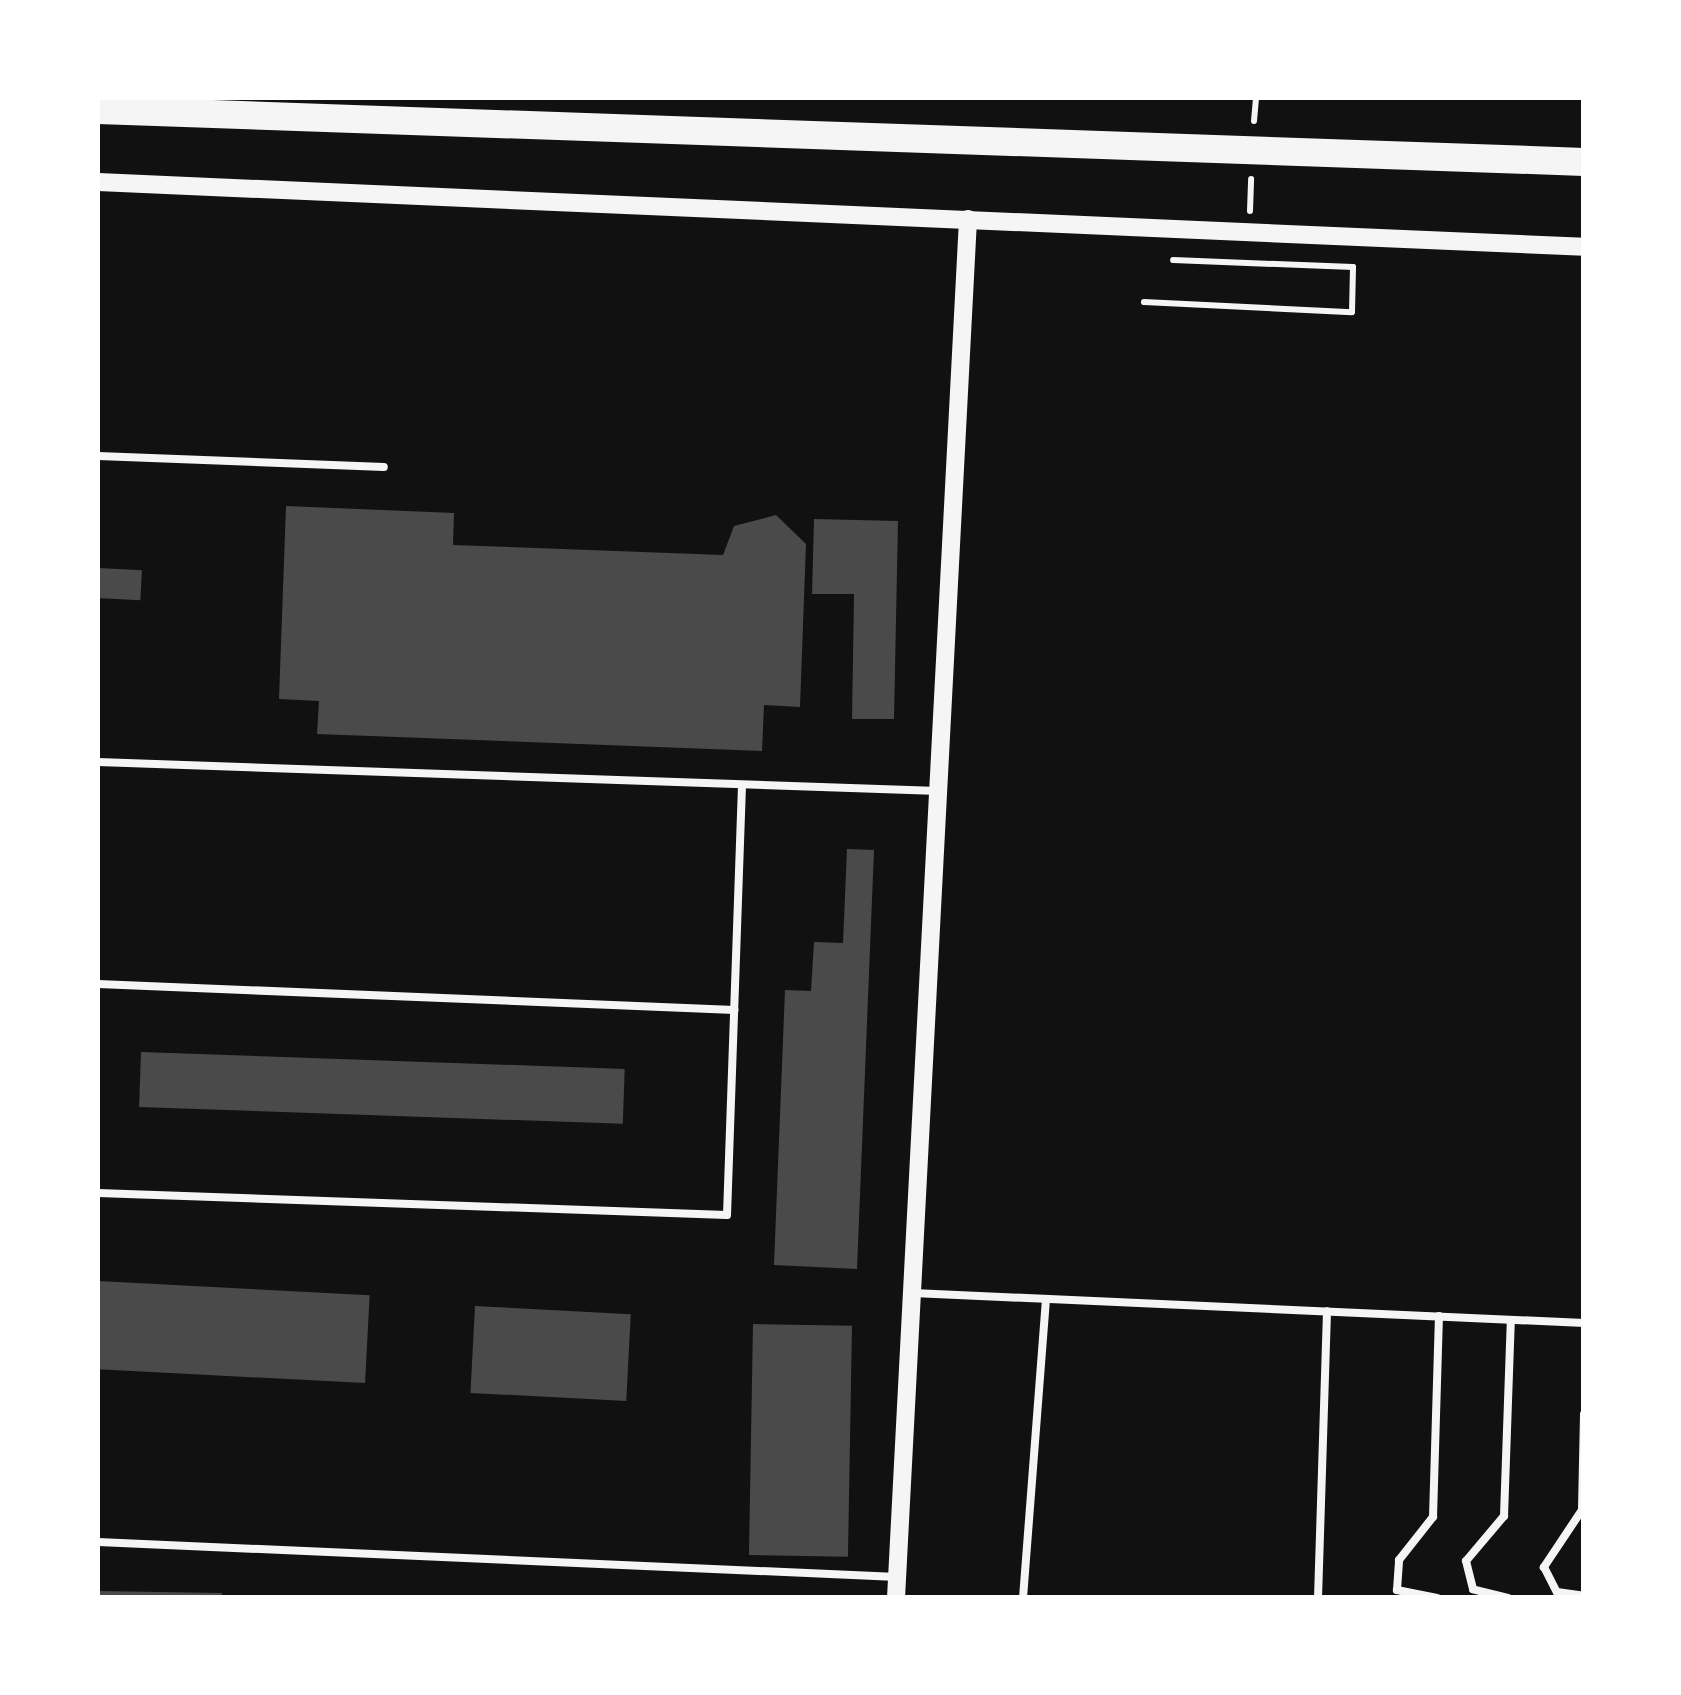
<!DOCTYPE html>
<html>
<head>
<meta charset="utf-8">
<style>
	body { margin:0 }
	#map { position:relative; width:1681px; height:1695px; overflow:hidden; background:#111; font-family:"Exo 2",sans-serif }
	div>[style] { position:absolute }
	.building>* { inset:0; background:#4a4a4a; transform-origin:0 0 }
	.path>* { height:6px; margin:-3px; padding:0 3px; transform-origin:3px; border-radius:3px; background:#f5f5f5 }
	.service>* { height:8px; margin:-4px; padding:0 4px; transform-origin:4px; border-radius:4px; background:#f5f5f5 }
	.tertiary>* { height:18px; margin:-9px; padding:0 9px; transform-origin:9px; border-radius:9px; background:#f5f5f5 }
	.trunk>* { height:28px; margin:-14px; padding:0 14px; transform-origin:14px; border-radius:14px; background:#f5f5f5 }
	span { translate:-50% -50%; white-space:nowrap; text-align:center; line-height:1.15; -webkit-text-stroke:9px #fff; paint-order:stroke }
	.frame { position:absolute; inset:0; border:100px solid #fff; pointer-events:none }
</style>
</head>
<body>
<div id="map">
	<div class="building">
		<i style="clip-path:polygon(286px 506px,454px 513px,453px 545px,723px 555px,734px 526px,776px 515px,806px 544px,800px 707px,764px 705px,762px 751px,317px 734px,319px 701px,279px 699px)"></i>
		<i style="clip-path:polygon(814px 519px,898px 521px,894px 719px,852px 719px,854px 594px,812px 594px)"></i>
		<i style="left:98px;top:568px;width:44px;height:30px;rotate:3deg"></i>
		<i style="clip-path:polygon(847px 849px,874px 850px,857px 1269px,774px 1265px,785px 990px,811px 991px,814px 942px,843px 943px)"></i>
		<i style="left:141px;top:1052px;width:484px;height:55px;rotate:2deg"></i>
		<i style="left:98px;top:1281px;width:272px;height:88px;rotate:3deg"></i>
		<i style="left:475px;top:1306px;width:156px;height:87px;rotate:3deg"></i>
		<i style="left:753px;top:1324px;width:99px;height:231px;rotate:1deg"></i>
		<i style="clip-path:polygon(98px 1591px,222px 1593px,221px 1598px,98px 1598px)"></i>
	</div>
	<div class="path">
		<i style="left:1254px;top:121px;width:23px;rotate:-85deg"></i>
		<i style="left:1250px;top:211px;width:32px;rotate:-88deg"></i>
		<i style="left:1144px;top:302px;width:208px;rotate:2.8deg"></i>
		<i style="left:1352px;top:312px;width:45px;rotate:-88.7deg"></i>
		<i style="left:1353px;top:267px;width:180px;rotate:-177.8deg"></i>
	</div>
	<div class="service">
		<i style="left:98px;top:456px;width:286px;rotate:2.2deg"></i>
		<i style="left:98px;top:762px;width:841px;rotate:1.98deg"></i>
		<i style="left:98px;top:984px;width:637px;rotate:2.34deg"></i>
		<i style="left:98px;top:1193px;width:629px;rotate:2deg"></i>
		<i style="left:727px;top:1215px;width:430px;rotate:-88deg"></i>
		<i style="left:913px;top:1293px;width:672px;rotate:2.56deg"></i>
		<i style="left:1584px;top:1414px;width:96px;rotate:91.2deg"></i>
		<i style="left:1582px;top:1510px;width:69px;rotate:123.7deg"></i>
		<i style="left:1544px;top:1567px;width:28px;rotate:63deg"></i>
		<i style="left:1557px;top:1592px;width:27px;rotate:8deg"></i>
		<i style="left:98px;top:1542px;width:800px;rotate:2.51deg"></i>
		<i style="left:1023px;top:1598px;width:299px;rotate:-85.6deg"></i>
		<i style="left:1318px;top:1598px;width:287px;rotate:-88.2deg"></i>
		<i style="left:1437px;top:1598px;width:41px;rotate:-168.7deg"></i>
		<i style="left:1397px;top:1590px;width:30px;rotate:-86deg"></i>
		<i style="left:1399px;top:1560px;width:55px;rotate:-51.7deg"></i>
		<i style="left:1433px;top:1517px;width:201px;rotate:-88.3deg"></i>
		<i style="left:1508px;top:1598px;width:36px;rotate:-166deg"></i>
		<i style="left:1473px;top:1589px;width:29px;rotate:-104deg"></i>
		<i style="left:1466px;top:1561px;width:59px;rotate:-49.8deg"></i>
		<i style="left:1504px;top:1516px;width:196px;rotate:-88deg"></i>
	</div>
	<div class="tertiary">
		<i style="left:98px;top:182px;width:1487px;rotate:2.5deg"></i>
		<i style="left:896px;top:1598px;width:1381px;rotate:-87.01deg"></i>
	</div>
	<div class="trunk">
		<i style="left:98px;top:110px;width:1487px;rotate:2deg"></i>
	</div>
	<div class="frame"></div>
</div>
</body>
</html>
